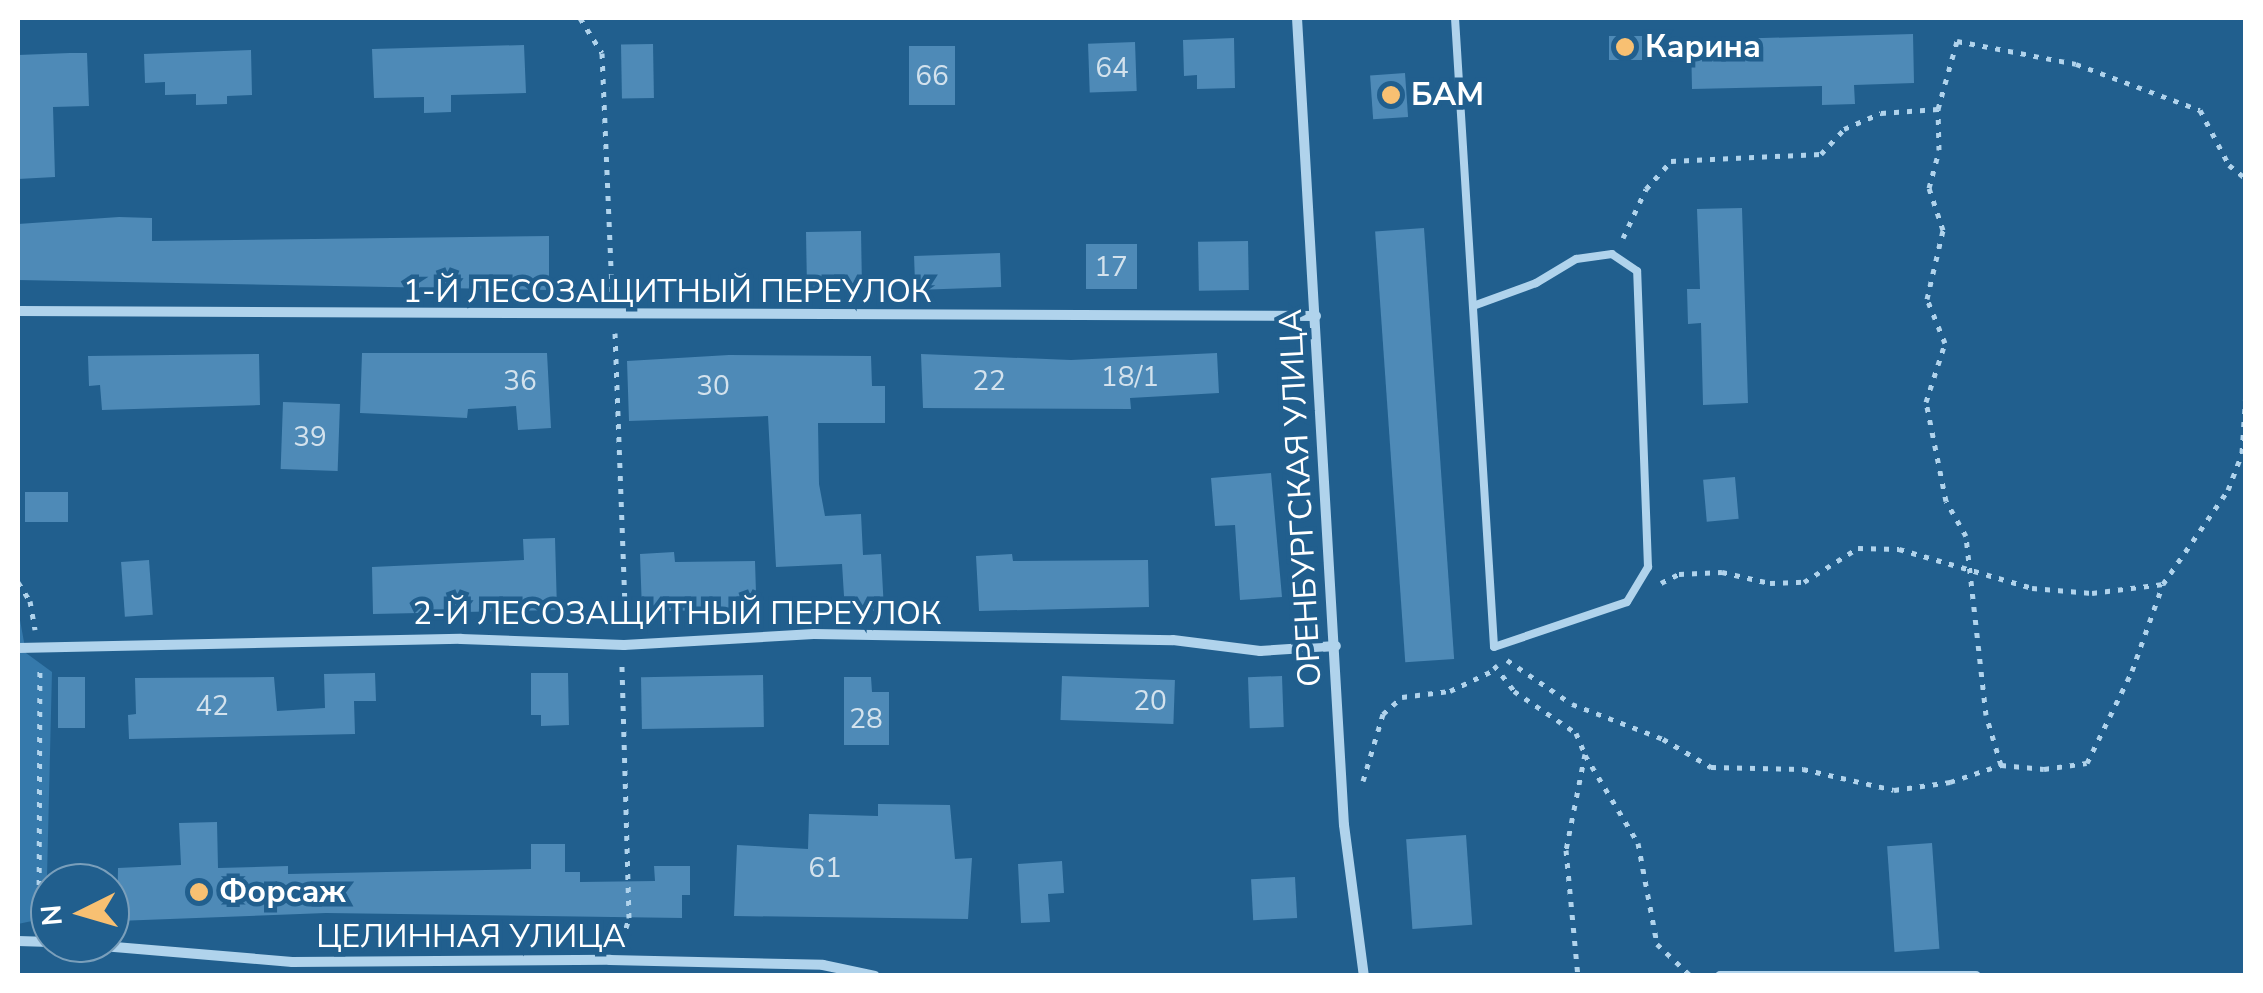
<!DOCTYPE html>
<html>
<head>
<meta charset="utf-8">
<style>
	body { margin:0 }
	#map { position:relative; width:2263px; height:993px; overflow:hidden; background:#215f8e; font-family:"Nunito Sans",sans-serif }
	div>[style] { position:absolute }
	.green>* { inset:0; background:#3579ab }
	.building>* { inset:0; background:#4e8ab7; transform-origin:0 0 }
	.path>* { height:5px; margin-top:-2.5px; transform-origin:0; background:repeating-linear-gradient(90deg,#b0d3ec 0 5px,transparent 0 13px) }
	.lane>* { height:8px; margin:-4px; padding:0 4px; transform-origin:4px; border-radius:4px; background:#b0d3ec }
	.street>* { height:10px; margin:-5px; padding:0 5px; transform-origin:5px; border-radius:5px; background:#b0d3ec }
	.dots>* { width:28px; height:28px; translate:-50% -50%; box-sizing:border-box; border:5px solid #215f8e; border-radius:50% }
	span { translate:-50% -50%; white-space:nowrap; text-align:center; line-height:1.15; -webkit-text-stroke:9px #215f8e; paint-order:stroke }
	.number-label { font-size:28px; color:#d3e2ed }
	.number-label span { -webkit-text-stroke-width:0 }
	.poi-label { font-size:32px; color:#fff; font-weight:700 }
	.left { translate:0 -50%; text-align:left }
	.street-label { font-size:32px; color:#fff }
	.frame { position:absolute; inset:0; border:20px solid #fff; pointer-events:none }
	.north { position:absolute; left:30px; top:863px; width:100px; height:100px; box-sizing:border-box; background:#215f8e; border:2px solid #7a9fbb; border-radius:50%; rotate:265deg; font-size:28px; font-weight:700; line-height:40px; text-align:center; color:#fff }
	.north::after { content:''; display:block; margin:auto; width:35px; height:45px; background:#f8c072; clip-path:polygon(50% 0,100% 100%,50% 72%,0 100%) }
</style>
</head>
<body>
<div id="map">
	<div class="green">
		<i style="clip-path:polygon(18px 609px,26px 653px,52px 672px,46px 918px,18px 924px)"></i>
	</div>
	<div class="building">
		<i style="clip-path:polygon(1913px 34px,1914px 83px,1854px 85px,1855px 104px,1822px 105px,1822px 86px,1692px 89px,1691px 40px)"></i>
		<i style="left:1609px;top:36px;width:33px;height:24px"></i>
		<i style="clip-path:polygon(1234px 38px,1235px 88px,1197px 89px,1197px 75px,1184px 76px,1183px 40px)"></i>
		<i style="left:1135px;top:42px;width:49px;height:47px;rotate:88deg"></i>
		<i style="left:653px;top:44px;width:54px;height:32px;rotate:89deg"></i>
		<i style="clip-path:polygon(524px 45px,526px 93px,451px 95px,451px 112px,424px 113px,424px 97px,374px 98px,372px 49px)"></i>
		<i style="left:955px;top:46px;width:59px;height:46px;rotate:90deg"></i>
		<i style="clip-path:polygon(251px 50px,252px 95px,227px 96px,227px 104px,196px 105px,196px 94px,165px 95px,165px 82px,145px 83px,144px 54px)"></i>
		<i style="clip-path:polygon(70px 53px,87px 53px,89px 106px,53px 107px,55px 177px,18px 179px,18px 55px)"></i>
		<i style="left:1405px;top:73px;width:44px;height:35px;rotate:86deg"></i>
		<i style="clip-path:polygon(1742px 208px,1748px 403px,1703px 405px,1701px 323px,1688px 324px,1687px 289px,1700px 289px,1697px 209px)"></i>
		<i style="clip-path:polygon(119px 217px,152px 218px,152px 241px,549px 236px,549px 290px,18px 280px,18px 224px)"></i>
		<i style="left:1424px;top:228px;width:432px;height:49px;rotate:86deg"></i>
		<i style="left:861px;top:231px;width:56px;height:55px;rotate:89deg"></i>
		<i style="left:1248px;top:241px;width:49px;height:50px;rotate:89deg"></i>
		<i style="left:1086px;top:244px;width:51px;height:45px"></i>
		<i style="left:1000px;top:253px;width:34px;height:86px;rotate:88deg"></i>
		<i style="clip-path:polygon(362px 353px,547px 353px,551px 428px,518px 430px,516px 406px,468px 409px,467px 418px,360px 413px)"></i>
		<i style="clip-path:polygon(1217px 353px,1219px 393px,1130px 398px,1131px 409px,923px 408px,921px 354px,1071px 360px)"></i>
		<i style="clip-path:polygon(259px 354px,260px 405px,102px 410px,100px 385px,89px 386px,88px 356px)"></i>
		<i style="clip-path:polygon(729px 355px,871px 356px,872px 386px,885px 386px,885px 423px,818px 423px,819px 484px,825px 516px,861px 514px,863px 555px,881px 554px,884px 610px,845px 612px,842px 564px,776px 567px,768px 416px,629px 421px,627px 361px)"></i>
		<i style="left:283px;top:402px;width:57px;height:67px;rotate:2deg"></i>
		<i style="clip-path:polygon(1271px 473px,1282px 597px,1240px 600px,1235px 525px,1215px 526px,1211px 478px)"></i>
		<i style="left:1735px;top:477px;width:42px;height:32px;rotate:85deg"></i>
		<i style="left:25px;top:492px;width:43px;height:30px"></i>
		<i style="clip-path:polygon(555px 538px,557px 610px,373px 614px,372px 567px,524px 560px,523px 539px)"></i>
		<i style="clip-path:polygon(674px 552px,675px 562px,755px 561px,756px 593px,743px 593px,743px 610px,642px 611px,640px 554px)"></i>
		<i style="clip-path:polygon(1012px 554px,1013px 561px,1148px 560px,1149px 607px,979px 611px,976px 556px)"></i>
		<i style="left:149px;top:560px;width:55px;height:28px;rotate:86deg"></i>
		<i style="clip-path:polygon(375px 673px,376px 701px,354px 701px,355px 734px,129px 739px,128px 715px,136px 714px,135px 678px,274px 677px,277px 711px,325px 708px,324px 674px)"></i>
		<i style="clip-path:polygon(531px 673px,568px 673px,569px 725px,541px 726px,541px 715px,531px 715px)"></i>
		<i style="left:763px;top:675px;width:52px;height:122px;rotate:89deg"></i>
		<i style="left:1062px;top:676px;width:113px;height:44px;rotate:2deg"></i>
		<i style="left:1282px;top:676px;width:51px;height:34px;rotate:88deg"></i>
		<i style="left:58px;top:677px;width:27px;height:51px"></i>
		<i style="clip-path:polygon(844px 677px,871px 677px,872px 692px,889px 692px,889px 745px,844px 745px)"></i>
		<i style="clip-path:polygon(878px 804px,950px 805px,955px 859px,972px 858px,968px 919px,734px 916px,737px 845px,808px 849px,809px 814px,878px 816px)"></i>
		<i style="clip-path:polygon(217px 822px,218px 868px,288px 866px,288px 874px,531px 869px,531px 844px,565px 844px,565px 872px,580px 872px,580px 882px,655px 881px,654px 866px,690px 866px,690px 895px,682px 895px,682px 918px,326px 913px,117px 921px,118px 868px,181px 865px,179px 823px)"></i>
		<i style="left:1466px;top:835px;width:90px;height:60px;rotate:86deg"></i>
		<i style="left:1932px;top:843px;width:106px;height:45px;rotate:86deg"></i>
		<i style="clip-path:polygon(1062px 861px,1064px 893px,1048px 894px,1050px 922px,1021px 923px,1018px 864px)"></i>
		<i style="left:1295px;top:877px;width:41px;height:44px;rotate:87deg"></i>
	</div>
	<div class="path">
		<i style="left:580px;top:18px;width:41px;rotate:57.8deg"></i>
		<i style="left:602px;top:53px;width:239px;rotate:87.6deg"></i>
		<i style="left:1623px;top:238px;width:54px;rotate:-64.9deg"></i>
		<i style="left:1646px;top:189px;width:38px;rotate:-48deg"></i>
		<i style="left:1671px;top:161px;width:150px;rotate:-2.7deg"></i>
		<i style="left:1821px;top:154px;width:34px;rotate:-47deg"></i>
		<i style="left:1844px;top:129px;width:40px;rotate:-23.4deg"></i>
		<i style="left:1881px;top:113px;width:57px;rotate:-4deg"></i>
		<i style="left:615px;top:333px;width:294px;rotate:87.9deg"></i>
		<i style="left:18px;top:582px;width:22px;rotate:58deg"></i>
		<i style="left:30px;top:601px;width:29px;rotate:80deg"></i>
		<i style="left:1661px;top:583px;width:20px;rotate:-27deg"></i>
		<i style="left:1679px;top:574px;width:43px;rotate:-2.7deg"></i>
		<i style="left:1722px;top:572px;width:49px;rotate:12.9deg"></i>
		<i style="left:1770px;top:583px;width:34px;rotate:-2deg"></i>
		<i style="left:1804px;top:582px;width:64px;rotate:-32.2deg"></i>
		<i style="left:1858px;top:548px;width:41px;rotate:1.4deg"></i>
		<i style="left:1899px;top:549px;width:139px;rotate:16.3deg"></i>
		<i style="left:2032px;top:588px;width:60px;rotate:4.8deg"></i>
		<i style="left:2092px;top:593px;width:72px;rotate:-7.2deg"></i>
		<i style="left:1507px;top:660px;width:78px;rotate:34.1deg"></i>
		<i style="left:1572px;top:704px;width:97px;rotate:21deg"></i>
		<i style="left:1663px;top:739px;width:56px;rotate:30.3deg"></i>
		<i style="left:1711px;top:767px;width:92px;rotate:1.2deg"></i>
		<i style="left:1803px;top:769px;width:93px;rotate:13deg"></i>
		<i style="left:1894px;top:790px;width:57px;rotate:-8.1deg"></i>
		<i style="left:1950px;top:782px;width:54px;rotate:-18.4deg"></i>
		<i style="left:2001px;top:765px;width:43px;rotate:5.3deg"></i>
		<i style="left:2044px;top:769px;width:43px;rotate:-7.9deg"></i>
		<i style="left:2087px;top:763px;width:102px;rotate:-63.9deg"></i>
		<i style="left:2132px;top:671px;width:92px;rotate:-70.4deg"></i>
		<i style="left:2163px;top:584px;width:114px;rotate:-55.3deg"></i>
		<i style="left:2228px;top:490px;width:40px;rotate:-69deg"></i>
		<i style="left:2242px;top:453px;width:62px;rotate:-86.3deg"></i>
		<i style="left:1494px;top:665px;width:33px;rotate:52deg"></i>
		<i style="left:1514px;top:691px;width:75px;rotate:34.1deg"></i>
		<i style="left:1576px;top:733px;width:23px;rotate:67deg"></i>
		<i style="left:1585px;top:754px;width:98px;rotate:101.2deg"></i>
		<i style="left:1566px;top:850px;width:127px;rotate:84.6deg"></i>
		<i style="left:1585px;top:755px;width:103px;rotate:58.9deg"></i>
		<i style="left:1638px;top:843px;width:103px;rotate:79.3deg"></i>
		<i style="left:1657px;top:944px;width:47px;rotate:43.3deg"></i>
		<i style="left:2001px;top:765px;width:52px;rotate:-106.7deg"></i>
		<i style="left:1986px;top:715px;width:180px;rotate:-96.4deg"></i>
		<i style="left:1966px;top:536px;width:40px;rotate:-119.7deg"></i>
		<i style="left:1946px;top:501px;width:101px;rotate:-101.4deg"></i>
		<i style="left:1926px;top:402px;width:62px;rotate:-72.1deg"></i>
		<i style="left:1945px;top:343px;width:48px;rotate:-112.2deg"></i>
		<i style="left:1927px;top:299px;width:71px;rotate:-76.9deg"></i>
		<i style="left:1943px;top:230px;width:44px;rotate:-108.4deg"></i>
		<i style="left:1929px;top:188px;width:39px;rotate:-75deg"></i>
		<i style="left:1939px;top:150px;width:41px;rotate:-91.4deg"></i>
		<i style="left:1938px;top:109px;width:71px;rotate:-74.4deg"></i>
		<i style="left:1957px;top:41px;width:121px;rotate:10.9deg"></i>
		<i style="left:2076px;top:64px;width:132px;rotate:20.4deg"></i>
		<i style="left:2200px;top:110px;width:62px;rotate:62.2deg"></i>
		<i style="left:2229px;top:165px;width:22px;rotate:39deg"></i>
		<i style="left:1363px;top:781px;width:70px;rotate:-73.4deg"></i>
		<i style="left:1383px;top:714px;width:25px;rotate:-42deg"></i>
		<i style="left:1402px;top:697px;width:48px;rotate:-7.1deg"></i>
		<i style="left:1450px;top:691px;width:49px;rotate:-25.5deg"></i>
		<i style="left:39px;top:924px;width:258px;rotate:-89.8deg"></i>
		<i style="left:622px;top:940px;width:23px;rotate:-72deg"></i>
		<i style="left:629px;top:918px;width:256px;rotate:-91.6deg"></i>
	</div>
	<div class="lane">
		<i style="left:1455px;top:18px;width:630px;rotate:86.45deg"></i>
		<i style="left:1494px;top:647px;width:140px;rotate:-18.7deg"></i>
		<i style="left:1627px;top:602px;width:41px;rotate:-59deg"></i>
		<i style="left:1648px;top:567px;width:296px;rotate:-92.1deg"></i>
		<i style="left:1637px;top:271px;width:30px;rotate:-146deg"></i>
		<i style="left:1612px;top:254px;width:36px;rotate:172deg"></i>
		<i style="left:1576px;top:259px;width:47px;rotate:149deg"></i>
		<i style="left:1536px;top:283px;width:67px;rotate:159.9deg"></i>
	</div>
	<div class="street">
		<i style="left:1297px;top:18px;width:808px;rotate:86.67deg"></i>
		<i style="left:1344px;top:825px;width:152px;rotate:82.5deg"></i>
		<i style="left:18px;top:311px;width:1298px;rotate:0.22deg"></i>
		<i style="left:18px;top:648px;width:443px;rotate:-1.2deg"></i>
		<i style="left:461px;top:639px;width:163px;rotate:2.1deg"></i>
		<i style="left:624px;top:645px;width:190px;rotate:-3.3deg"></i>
		<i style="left:814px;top:634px;width:359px;rotate:1deg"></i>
		<i style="left:1173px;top:640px;width:88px;rotate:7.2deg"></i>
		<i style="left:1260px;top:651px;width:76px;rotate:-3.8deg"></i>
		<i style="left:18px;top:941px;width:32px;rotate:2deg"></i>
		<i style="left:67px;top:943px;width:226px;rotate:4.8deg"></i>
		<i style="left:292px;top:962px;width:318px;rotate:-0.4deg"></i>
		<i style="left:610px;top:960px;width:213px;rotate:1.3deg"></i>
		<i style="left:823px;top:965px;width:53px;rotate:11.9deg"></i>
		<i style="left:1720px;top:976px;width:256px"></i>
	</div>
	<div class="dots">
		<i style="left:1625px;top:47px;background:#f8c072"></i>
		<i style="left:1391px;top:95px;background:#f8c072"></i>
		<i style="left:199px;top:892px;background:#f8c072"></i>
	</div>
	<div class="number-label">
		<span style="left:1112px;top:68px">64</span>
		<span style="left:932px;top:76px">66</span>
		<span style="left:1111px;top:267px">17</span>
		<span style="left:1130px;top:377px">18/1</span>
		<span style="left:520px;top:381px">36</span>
		<span style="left:989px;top:381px">22</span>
		<span style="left:713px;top:386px">30</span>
		<span style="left:310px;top:437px">39</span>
		<span style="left:1150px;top:701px">20</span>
		<span style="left:212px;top:706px">42</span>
		<span style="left:866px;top:719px">28</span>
		<span style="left:825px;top:868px">61</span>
	</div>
	<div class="poi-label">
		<span class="left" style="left:1645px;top:47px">Карина</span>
		<span class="left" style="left:1411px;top:95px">БАМ</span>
		<span class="left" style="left:219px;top:892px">Форсаж</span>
	</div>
	<div class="street-label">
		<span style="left:667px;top:292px">1-Й ЛЕСОЗАЩИТНЫЙ ПЕРЕУЛОК</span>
		<span style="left:1301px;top:498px;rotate:-93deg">ОРЕНБУРГСКАЯ УЛИЦА</span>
		<span style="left:677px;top:614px">2-Й ЛЕСОЗАЩИТНЫЙ ПЕРЕУЛОК</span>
		<span style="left:471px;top:937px">ЦЕЛИННАЯ УЛИЦА</span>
	</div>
	<div class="frame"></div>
	<div class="north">N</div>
</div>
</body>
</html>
